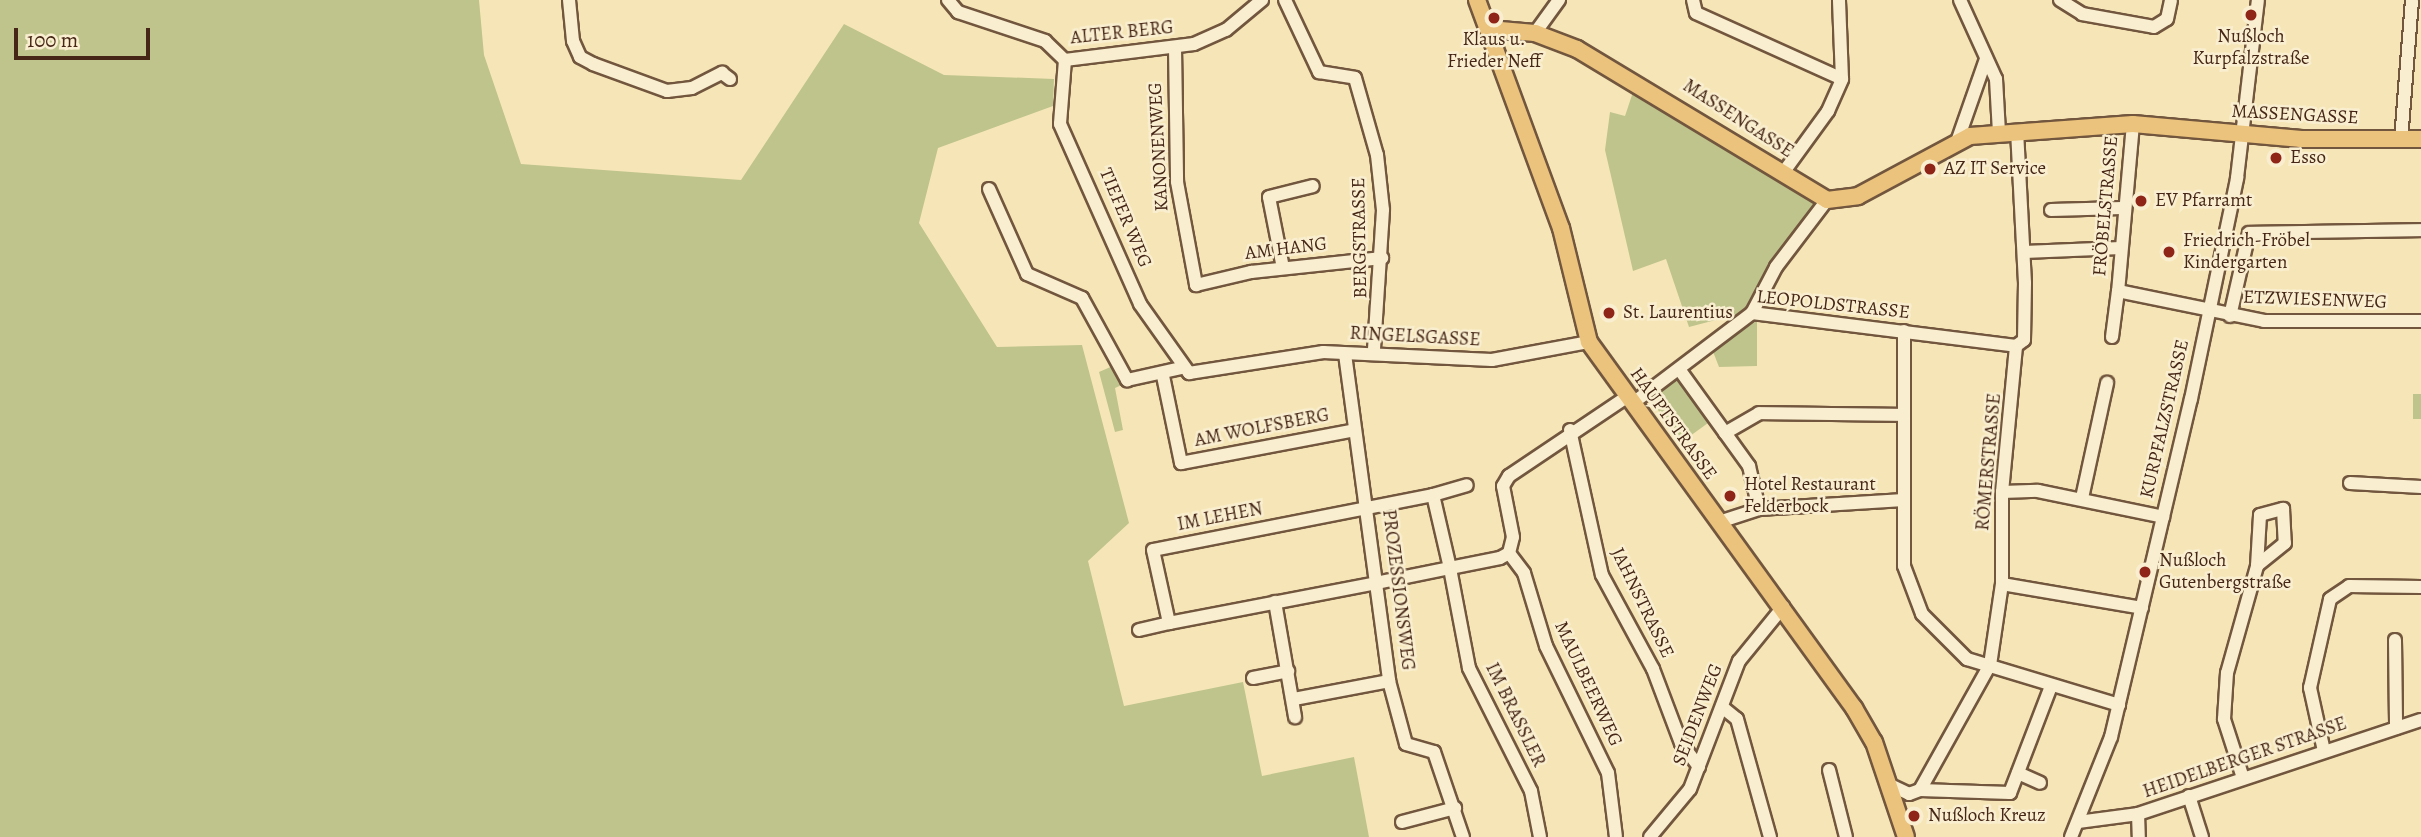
<!DOCTYPE html>
<html>
<head>
<meta charset="utf-8">
<style>
	body { margin:0 }
	#map { position:relative; width:2421px; height:837px; overflow:hidden; background:#f6e6b7; font-family:Alegreya,serif }
	div>[style] { position:absolute }
	.green>* { inset:0; background:#bfc48c; transform-origin:0 0 }
	.roads { filter:drop-shadow(2px 0 #72563e) drop-shadow(-2px 0 #72563e) drop-shadow(0 2px #72563e) drop-shadow(0 -2px #72563e) }
	.minor>* { height:12px; margin:-6px; padding:0 6px; transform-origin:6px; border-radius:6px; background:#f9efd0 }
	.major>* { height:16px; margin:-8px; padding:0 8px; transform-origin:8px; border-radius:8px; background:#ebc37c }
	.dots>* { width:19px; height:19px; translate:-50% -50%; box-sizing:border-box; border:4px solid #f9efd0; border-radius:50% }
	span { translate:-50% -50%; white-space:nowrap; text-align:center; line-height:1.15; -webkit-text-stroke:5px #f9efd0; paint-order:stroke }
	.street-label { font-size:19px; color:#462616 }
	.poi-label { font-size:19px; color:#462616 }
	.left { translate:0 -50%; text-align:left }
	.scale { position:absolute; left:14px; top:28px; width:136px; height:32px; box-sizing:border-box; border:4px solid #462616; border-top:0; padding-left:9px; font-size:21px; line-height:24px; white-space:nowrap; color:#462616; -webkit-text-stroke:5px #f9efd0; paint-order:stroke }
</style>
</head>
<body>
<div id="map">
	<div class="green">
		<i style="clip-path:polygon(0 0,479px 0,484px 55px,521px 164px,741px 180px,844px 24px,944px 75px,1054px 79px,1053px 106px,938px 148px,919px 223px,997px 347px,1082px 345px,1129px 523px,1088px 561px,1124px 706px,1243px 682px,1262px 776px,1354px 757px,1369px 837px,0 837px)"></i>
		<i style="clip-path:polygon(1634px 89px,1820px 203px,1750px 311px,1689px 327px,1666px 259px,1633px 271px,1605px 150px,1610px 112px,1625px 116px)"></i>
		<i style="clip-path:polygon(1757px 321px,1757px 366px,1719px 367px,1712px 349px)"></i>
		<i style="clip-path:polygon(1115px 365px,1124px 384px,1115px 388px,1123px 430px,1115px 432px,1099px 372px)"></i>
		<i style="left:1678px;top:378px;width:54px;height:35px;rotate:54deg"></i>
		<i style="left:2413px;top:394px;width:8px;height:25px"></i>
	</div>
	<div class="roads">
		<div class="minor">
			<i style="left:569px;top:0;width:41px;rotate:84.4deg"></i>
			<i style="left:573px;top:41px;width:17px;rotate:66deg"></i>
			<i style="left:580px;top:57px;width:15px;rotate:28deg"></i>
			<i style="left:593px;top:64px;width:79px;rotate:20deg"></i>
			<i style="left:667px;top:91px;width:25px;rotate:-7deg"></i>
			<i style="left:692px;top:88px;width:34px;rotate:-27deg"></i>
			<i style="left:722px;top:73px;width:10px;rotate:37deg"></i>
			<i style="left:948px;top:0;width:16px;rotate:50deg"></i>
			<i style="left:958px;top:12px;width:92px;rotate:18.4deg"></i>
			<i style="left:1045px;top:41px;width:28px;rotate:44deg"></i>
			<i style="left:1285px;top:0;width:80px;rotate:64.7deg"></i>
			<i style="left:1319px;top:72px;width:36px;rotate:9deg"></i>
			<i style="left:1355px;top:78px;width:80px;rotate:74.1deg"></i>
			<i style="left:1377px;top:155px;width:55px;rotate:83.8deg"></i>
			<i style="left:1383px;top:210px;width:140px;rotate:93.7deg"></i>
			<i style="left:1693px;top:0;width:13px;rotate:77deg"></i>
			<i style="left:1696px;top:13px;width:160px;rotate:24.3deg"></i>
			<i style="left:1960px;top:0;width:87px;rotate:65.5deg"></i>
			<i style="left:1996px;top:79px;width:54px;rotate:86.8deg"></i>
			<i style="left:2060px;top:0;width:26px;rotate:32deg"></i>
			<i style="left:2082px;top:14px;width:73px;rotate:10.2deg"></i>
			<i style="left:2154px;top:27px;width:15px;rotate:-32deg"></i>
			<i style="left:2167px;top:19px;width:19px;rotate:-78deg"></i>
			<i style="left:1535px;top:33px;width:41px;rotate:-54deg"></i>
			<i style="left:1175px;top:48px;width:134px;rotate:89.1deg"></i>
			<i style="left:1177px;top:182px;width:105px;rotate:79.5deg"></i>
			<i style="left:1196px;top:285px;width:57px;rotate:-13.3deg"></i>
			<i style="left:1251px;top:272px;width:132px;rotate:-6.1deg"></i>
			<i style="left:1065px;top:60px;width:64px;rotate:94.5deg"></i>
			<i style="left:1060px;top:124px;width:197px;rotate:66deg"></i>
			<i style="left:1140px;top:304px;width:85px;rotate:54.6deg"></i>
			<i style="left:1189px;top:373px;width:136px;rotate:-8.9deg"></i>
			<i style="left:1323px;top:352px;width:169px;rotate:2.7deg"></i>
			<i style="left:1492px;top:360px;width:99px;rotate:-10.5deg"></i>
			<i style="left:1065px;top:60px;width:130px;rotate:-7.1deg"></i>
			<i style="left:1194px;top:44px;width:35px;rotate:-24deg"></i>
			<i style="left:1226px;top:30px;width:47px;rotate:-39.8deg"></i>
			<i style="left:2133px;top:124px;width:168px;rotate:95.1deg"></i>
			<i style="left:2118px;top:291px;width:149px;rotate:11.6deg"></i>
			<i style="left:2264px;top:321px;width:157px"></i>
			<i style="left:1958px;top:139px;width:85px;rotate:-70.7deg"></i>
			<i style="left:2401px;top:140px;width:140px;rotate:-85.5deg"></i>
			<i style="left:1783px;top:173px;width:77px;rotate:-54deg"></i>
			<i style="left:1828px;top:111px;width:35px;rotate:-66deg"></i>
			<i style="left:1842px;top:79px;width:79px;rotate:-92.2deg"></i>
			<i style="left:989px;top:189px;width:93px;rotate:65.9deg"></i>
			<i style="left:1027px;top:274px;width:60px;rotate:23.6deg"></i>
			<i style="left:1082px;top:298px;width:94px;rotate:61.2deg"></i>
			<i style="left:1127px;top:380px;width:55px;rotate:-12.5deg"></i>
			<i style="left:2051px;top:210px;width:71px;rotate:-1.6deg"></i>
			<i style="left:2024px;top:252px;width:97px;rotate:-2.4deg"></i>
			<i style="left:1283px;top:268px;width:72px;rotate:-101.2deg"></i>
			<i style="left:1269px;top:197px;width:45px;rotate:-14deg"></i>
			<i style="left:1752px;top:313px;width:52px;rotate:-62.4deg"></i>
			<i style="left:1776px;top:267px;width:84px;rotate:-52.7deg"></i>
			<i style="left:2230px;top:316px;width:85px;rotate:-77.1deg"></i>
			<i style="left:2249px;top:233px;width:172px;rotate:-1deg"></i>
			<i style="left:1904px;top:331px;width:235px;rotate:90deg"></i>
			<i style="left:1904px;top:566px;width:51px;rotate:69.4deg"></i>
			<i style="left:1922px;top:614px;width:64px;rotate:45deg"></i>
			<i style="left:1967px;top:659px;width:159px;rotate:16.8deg"></i>
			<i style="left:2112px;top:337px;width:46px;rotate:-82.6deg"></i>
			<i style="left:2016px;top:346px;width:10px;rotate:-37deg"></i>
			<i style="left:2024px;top:340px;width:57px;rotate:-89deg"></i>
			<i style="left:2025px;top:283px;width:151px;rotate:-93deg"></i>
			<i style="left:1345px;top:354px;width:330px;rotate:82.3deg"></i>
			<i style="left:1389px;top:681px;width:65px;rotate:74.9deg"></i>
			<i style="left:1406px;top:744px;width:29px;rotate:16deg"></i>
			<i style="left:1434px;top:752px;width:90px;rotate:71.2deg"></i>
			<i style="left:1679px;top:369px;width:120px;rotate:54.2deg"></i>
			<i style="left:1749px;top:466px;width:44px;rotate:76.9deg"></i>
			<i style="left:1163px;top:376px;width:89px;rotate:78.3deg"></i>
			<i style="left:1181px;top:463px;width:177px;rotate:-10.7deg"></i>
			<i style="left:1633px;top:403px;width:149px;rotate:-37.1deg"></i>
			<i style="left:1752px;top:313px;width:266px;rotate:7.1deg"></i>
			<i style="left:1570px;top:430px;width:148px;rotate:77.6deg"></i>
			<i style="left:1602px;top:575px;width:107px;rotate:61.5deg"></i>
			<i style="left:1653px;top:669px;width:79px;rotate:69.3deg"></i>
			<i style="left:1681px;top:743px;width:30px;rotate:53deg"></i>
			<i style="left:1725px;top:433px;width:39px;rotate:-30deg"></i>
			<i style="left:1759px;top:413px;width:145px;rotate:0.8deg"></i>
			<i style="left:2350px;top:483px;width:71px;rotate:3.2deg"></i>
			<i style="left:2002px;top:492px;width:36px;rotate:-2deg"></i>
			<i style="left:2038px;top:491px;width:128px;rotate:11.7deg"></i>
			<i style="left:1433px;top:495px;width:35px;rotate:-16deg"></i>
			<i style="left:2082px;top:498px;width:118px;rotate:-77.7deg"></i>
			<i style="left:1719px;top:522px;width:42px;rotate:-18deg"></i>
			<i style="left:1759px;top:509px;width:145px;rotate:-3.6deg"></i>
			<i style="left:1509px;top:553px;width:25px;rotate:53deg"></i>
			<i style="left:1524px;top:573px;width:76px;rotate:73.2deg"></i>
			<i style="left:1546px;top:646px;width:141px;rotate:64deg"></i>
			<i style="left:1608px;top:773px;width:64px;rotate:82.9deg"></i>
			<i style="left:2002px;top:584px;width:142px;rotate:9.7deg"></i>
			<i style="left:1275px;top:602px;width:117px;rotate:80.1deg"></i>
			<i style="left:1139px;top:630px;width:31px;rotate:-13deg"></i>
			<i style="left:2395px;top:640px;width:88px;rotate:89.3deg"></i>
			<i style="left:1253px;top:678px;width:36px;rotate:-11deg"></i>
			<i style="left:1294px;top:699px;width:97px;rotate:-10.7deg"></i>
			<i style="left:1722px;top:707px;width:19px;rotate:39deg"></i>
			<i style="left:1737px;top:719px;width:123px;rotate:74.4deg"></i>
			<i style="left:2324px;top:751px;width:65px;rotate:-102.5deg"></i>
			<i style="left:2310px;top:688px;width:91px;rotate:-77.3deg"></i>
			<i style="left:2330px;top:599px;width:23px;rotate:-34deg"></i>
			<i style="left:2349px;top:586px;width:72px;rotate:0.8deg"></i>
			<i style="left:1829px;top:770px;width:69px;rotate:75.8deg"></i>
			<i style="left:2018px;top:773px;width:24px;rotate:24deg"></i>
			<i style="left:2243px;top:778px;width:62px;rotate:-107.9deg"></i>
			<i style="left:2224px;top:719px;width:46px;rotate:-86.3deg"></i>
			<i style="left:2227px;top:673px;width:111px;rotate:-74.3deg"></i>
			<i style="left:2257px;top:566px;width:51px;rotate:-86.6deg"></i>
			<i style="left:2260px;top:515px;width:24px;rotate:-15deg"></i>
			<i style="left:2283px;top:509px;width:34px;rotate:87deg"></i>
			<i style="left:2285px;top:543px;width:36px;rotate:141deg"></i>
			<i style="left:1890px;top:785px;width:21px;rotate:25deg"></i>
			<i style="left:1909px;top:794px;width:12px;rotate:-20deg"></i>
			<i style="left:1920px;top:790px;width:143px;rotate:-60.8deg"></i>
			<i style="left:1990px;top:665px;width:82px;rotate:-81.6deg"></i>
			<i style="left:2002px;top:584px;width:92px;rotate:-90deg"></i>
			<i style="left:2002px;top:492px;width:147px;rotate:-84.5deg"></i>
			<i style="left:1920px;top:790px;width:90px;rotate:1.9deg"></i>
			<i style="left:2010px;top:793px;width:115px;rotate:-69deg"></i>
			<i style="left:2189px;top:796px;width:43px;rotate:72.4deg"></i>
			<i style="left:2138px;top:814px;width:23px;rotate:88deg"></i>
			<i style="left:1402px;top:822px;width:55px;rotate:-14.8deg"></i>
			<i style="left:2078px;top:822px;width:61px;rotate:-7.6deg"></i>
			<i style="left:2138px;top:814px;width:298px;rotate:-18.4deg"></i>
			<i style="left:1540px;top:837px;width:47px;rotate:-101.1deg"></i>
			<i style="left:1531px;top:791px;width:138px;rotate:-116.8deg"></i>
			<i style="left:1469px;top:668px;width:102px;rotate:-100.8deg"></i>
			<i style="left:1450px;top:568px;width:75px;rotate:-103.1deg"></i>
			<i style="left:1433px;top:495px;width:285px;rotate:168.9deg"></i>
			<i style="left:1153px;top:550px;width:75px;rotate:77.6deg"></i>
			<i style="left:1169px;top:623px;width:211px;rotate:-10.9deg"></i>
			<i style="left:1376px;top:583px;width:76px;rotate:-11.5deg"></i>
			<i style="left:1450px;top:568px;width:51px;rotate:-11.3deg"></i>
			<i style="left:1500px;top:558px;width:10px;rotate:-29deg"></i>
			<i style="left:1509px;top:553px;width:16px;rotate:-76deg"></i>
			<i style="left:1513px;top:537px;width:52px;rotate:-101.1deg"></i>
			<i style="left:1503px;top:486px;width:12px;rotate:-59deg"></i>
			<i style="left:1509px;top:476px;width:143px;rotate:-33.9deg"></i>
			<i style="left:1650px;top:837px;width:62px;rotate:-50.2deg"></i>
			<i style="left:1690px;top:789px;width:137px;rotate:-69.1deg"></i>
			<i style="left:1739px;top:661px;width:70px;rotate:-50.8deg"></i>
			<i style="left:2071px;top:837px;width:108px;rotate:-68.2deg"></i>
			<i style="left:2111px;top:737px;width:347px;rotate:-76.7deg"></i>
			<i style="left:2191px;top:399px;width:226px;rotate:-78.2deg"></i>
			<i style="left:2237px;top:178px;width:179px;rotate:-83.3deg"></i>
		</div>
		<div class="major">
			<i style="left:1477px;top:0;width:243px;rotate:69.8deg"></i>
			<i style="left:1561px;top:228px;width:117px;rotate:76.2deg"></i>
			<i style="left:1589px;top:342px;width:452px;rotate:54.1deg"></i>
			<i style="left:1854px;top:708px;width:39px;rotate:60deg"></i>
			<i style="left:1874px;top:742px;width:100px;rotate:71.4deg"></i>
			<i style="left:1489px;top:29px;width:46px;rotate:5deg"></i>
			<i style="left:1535px;top:33px;width:45px;rotate:20.9deg"></i>
			<i style="left:1577px;top:49px;width:292px;rotate:31.1deg"></i>
			<i style="left:1827px;top:200px;width:31px;rotate:-7deg"></i>
			<i style="left:1858px;top:196px;width:127px;rotate:-28.2deg"></i>
			<i style="left:1970px;top:136px;width:163px;rotate:-4.2deg"></i>
			<i style="left:2133px;top:124px;width:169px;rotate:5.1deg"></i>
			<i style="left:2301px;top:139px;width:120px"></i>
		</div>
	</div>
	<div class="dots">
		<i style="left:2251px;top:15px;background:#8f2418"></i>
		<i style="left:1494px;top:18px;background:#8f2418"></i>
		<i style="left:2276px;top:158px;background:#8f2418"></i>
		<i style="left:1930px;top:169px;background:#8f2418"></i>
		<i style="left:2141px;top:201px;background:#8f2418"></i>
		<i style="left:2169px;top:252px;background:#8f2418"></i>
		<i style="left:1609px;top:313px;background:#8f2418"></i>
		<i style="left:1730px;top:496px;background:#8f2418"></i>
		<i style="left:2145px;top:572px;background:#8f2418"></i>
		<i style="left:1914px;top:816px;background:#8f2418"></i>
	</div>
	<div class="street-label">
		<span style="left:1122px;top:33px;rotate:-6deg">ALTER BERG</span>
		<span style="left:2295px;top:115px;rotate:3deg">MASSENGASSE</span>
		<span style="left:1738px;top:119px;rotate:33deg">MASSENGASSE</span>
		<span style="left:1159px;top:147px;rotate:-93deg">KANONENWEG</span>
		<span style="left:2106px;top:206px;rotate:-85deg">FRÖBELSTRASSE</span>
		<span style="left:1125px;top:218px;rotate:67deg">TIEFER WEG</span>
		<span style="left:1360px;top:238px;rotate:-91deg">BERGSTRASSE</span>
		<span style="left:1286px;top:249px;rotate:-7deg">AM HANG</span>
		<span style="left:2315px;top:300px;rotate:2deg">ETZWIESENWEG</span>
		<span style="left:1833px;top:305px;rotate:6deg">LEOPOLDSTRASSE</span>
		<span style="left:1415px;top:337px;rotate:3deg">RINGELSGASSE</span>
		<span style="left:2165px;top:419px;rotate:-77deg">KURPFALZSTRASSE</span>
		<span style="left:1673px;top:424px;rotate:54deg">HAUPTSTRASSE</span>
		<span style="left:1262px;top:428px;rotate:-11deg">AM WOLFSBERG</span>
		<span style="left:1989px;top:462px;rotate:-85deg">RÖMERSTRASSE</span>
		<span style="left:1220px;top:517px;rotate:-11deg">IM LEHEN</span>
		<span style="left:1398px;top:590px;rotate:83deg">PROZESSIONSWEG</span>
		<span style="left:1642px;top:603px;rotate:64deg">JAHNSTRASSE</span>
		<span style="left:1588px;top:684px;rotate:65deg">MAULBEERWEG</span>
		<span style="left:1515px;top:715px;rotate:64deg">IM BRASSLER</span>
		<span style="left:1698px;top:715px;rotate:-69deg">SEIDENWEG</span>
		<span style="left:2245px;top:758px;rotate:-19deg">HEIDELBERGER STRASSE</span>
	</div>
	<div class="poi-label">
		<span style="left:2251px;top:48px">Nußloch<br>Kurpfalzstraße</span>
		<span style="left:1494px;top:51px">Klaus u.<br>Frieder Neff</span>
		<span class="left" style="left:2290px;top:158px">Esso</span>
		<span class="left" style="left:1944px;top:169px">AZ IT Service</span>
		<span class="left" style="left:2155px;top:201px">EV Pfarramt</span>
		<span class="left" style="left:2183px;top:252px">Friedrich-Fröbel<br>Kindergarten</span>
		<span class="left" style="left:1623px;top:313px">St. Laurentius</span>
		<span class="left" style="left:1744px;top:496px">Hotel Restaurant<br>Felderbock</span>
		<span class="left" style="left:2159px;top:572px">Nußloch<br>Gutenbergstraße</span>
		<span class="left" style="left:1928px;top:816px">Nußloch Kreuz</span>
	</div>
	<div class="scale">100 m</div>
</div>
</body>
</html>
